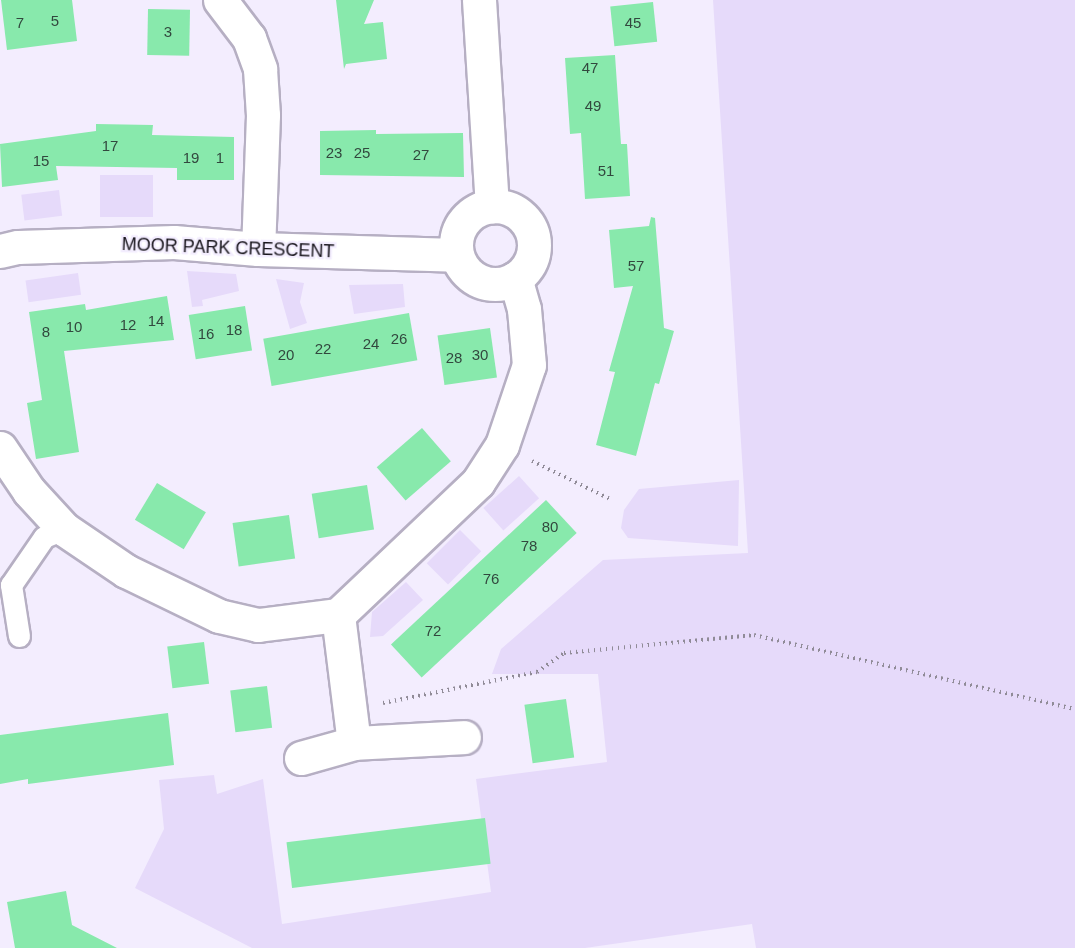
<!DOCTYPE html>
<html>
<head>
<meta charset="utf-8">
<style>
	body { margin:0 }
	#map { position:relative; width:1075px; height:948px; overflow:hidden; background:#f3edfe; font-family:Helvetica,sans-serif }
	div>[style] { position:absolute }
	.green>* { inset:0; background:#e6dafa; transform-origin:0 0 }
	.building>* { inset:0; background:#88e9ac; transform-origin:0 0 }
	.path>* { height:4px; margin-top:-2px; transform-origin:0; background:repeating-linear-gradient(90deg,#908b97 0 1.5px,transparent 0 6px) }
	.roads { filter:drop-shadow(2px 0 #b6afc3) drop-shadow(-2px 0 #b6afc3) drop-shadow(0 2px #b6afc3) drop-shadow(0 -2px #b6afc3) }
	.service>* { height:21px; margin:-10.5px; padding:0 10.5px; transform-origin:10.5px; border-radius:10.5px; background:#fff }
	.minor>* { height:33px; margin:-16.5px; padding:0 16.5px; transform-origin:16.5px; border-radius:16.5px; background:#fff }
	.minor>.ring { margin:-16.5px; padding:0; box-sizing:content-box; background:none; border:33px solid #fff; border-radius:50% }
	span { translate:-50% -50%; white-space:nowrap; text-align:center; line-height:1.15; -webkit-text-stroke:4.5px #f3edfe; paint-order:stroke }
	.number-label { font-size:15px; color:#32483e }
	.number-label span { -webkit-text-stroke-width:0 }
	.street-label { font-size:18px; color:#16131a }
</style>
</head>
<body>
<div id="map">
	<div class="green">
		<i style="clip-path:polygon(713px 0,1075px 0,1075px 948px,756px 948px,752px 924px,585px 948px,252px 948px,135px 888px,164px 829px,159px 780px,214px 775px,217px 794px,263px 779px,282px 924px,491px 892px,476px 779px,607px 762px,598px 674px,492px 674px,501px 649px,603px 560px,748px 553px)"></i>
		<i style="left:100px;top:175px;width:53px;height:42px"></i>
		<i style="left:59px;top:190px;width:26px;height:38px;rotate:83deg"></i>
		<i style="clip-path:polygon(187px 271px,236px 274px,239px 291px,202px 300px,203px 306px,192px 307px)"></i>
		<i style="left:78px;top:273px;width:22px;height:53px;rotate:82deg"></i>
		<i style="clip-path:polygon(276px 279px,304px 283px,300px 302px,307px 323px,290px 329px)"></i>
		<i style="clip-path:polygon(403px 284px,405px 307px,354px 314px,349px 285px)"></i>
		<i style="left:519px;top:476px;width:30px;height:48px;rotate:48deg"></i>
		<i style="clip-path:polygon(739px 480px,738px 546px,628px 538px,621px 528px,624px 510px,639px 489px)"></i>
		<i style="left:460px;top:530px;width:30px;height:47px;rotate:45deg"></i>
		<i style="clip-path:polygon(406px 582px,423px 600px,383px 636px,370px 637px,372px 612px)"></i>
	</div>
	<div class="building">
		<i style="clip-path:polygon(1px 0,72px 0,77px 41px,7px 50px)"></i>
		<i style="clip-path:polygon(336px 0,374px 0,364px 24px,383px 22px,387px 59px,346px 64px,344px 69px)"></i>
		<i style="left:653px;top:2px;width:40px;height:43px;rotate:84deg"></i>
		<i style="left:148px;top:9px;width:42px;height:46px;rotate:1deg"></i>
		<i style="clip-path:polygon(615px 55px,621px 144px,627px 144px,630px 196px,585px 199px,581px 133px,570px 134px,565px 58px)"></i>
		<i style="clip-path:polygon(96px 124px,153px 125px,152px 135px,234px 137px,234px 180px,177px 180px,177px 168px,56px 166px,58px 180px,2px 187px,0 144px,96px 131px)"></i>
		<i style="clip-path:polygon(376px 130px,376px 134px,463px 133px,464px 177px,320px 175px,320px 131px)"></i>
		<i style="clip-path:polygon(651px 217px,655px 218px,664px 328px,674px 331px,659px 384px,655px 383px,636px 456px,596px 445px,615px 372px,609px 371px,633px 286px,614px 288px,609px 230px,649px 226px)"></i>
		<i style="clip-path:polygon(167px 296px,174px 340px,64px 351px,79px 452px,36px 459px,27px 403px,42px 400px,29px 312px,85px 304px,86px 310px)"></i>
		<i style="left:245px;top:306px;width:45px;height:57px;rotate:81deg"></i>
		<i style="left:409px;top:313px;width:48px;height:148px;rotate:80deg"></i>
		<i style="left:490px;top:328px;width:50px;height:53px;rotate:82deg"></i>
		<i style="left:422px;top:428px;width:44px;height:60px;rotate:49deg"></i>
		<i style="left:157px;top:483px;width:57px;height:43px;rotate:31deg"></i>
		<i style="left:367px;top:485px;width:45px;height:56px;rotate:81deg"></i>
		<i style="left:546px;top:500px;width:45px;height:212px;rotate:47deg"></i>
		<i style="left:289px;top:515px;width:44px;height:57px;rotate:82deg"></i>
		<i style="left:204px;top:642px;width:42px;height:37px;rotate:83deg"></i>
		<i style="left:267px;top:686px;width:42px;height:37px;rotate:83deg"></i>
		<i style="left:566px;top:699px;width:59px;height:42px;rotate:82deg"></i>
		<i style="clip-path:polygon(168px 713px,174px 765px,28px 784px,28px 779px,0 784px,0 735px)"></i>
		<i style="left:485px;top:818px;width:46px;height:200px;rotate:83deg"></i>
		<i style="clip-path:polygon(66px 891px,72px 925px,117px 948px,15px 948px,7px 902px)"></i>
	</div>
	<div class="path">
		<i style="left:532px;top:461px;width:89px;rotate:26deg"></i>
		<i style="left:383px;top:703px;width:157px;rotate:-11.4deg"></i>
		<i style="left:537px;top:672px;width:33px;rotate:-35deg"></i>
		<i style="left:564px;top:653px;width:191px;rotate:-5.4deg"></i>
		<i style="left:754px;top:635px;width:329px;rotate:13deg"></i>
	</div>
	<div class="roads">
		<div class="service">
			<i style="left:19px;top:636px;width:52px;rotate:-98.9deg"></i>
			<i style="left:11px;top:585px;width:58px;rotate:-55.5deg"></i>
			<i style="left:44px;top:537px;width:22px;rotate:-22deg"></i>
		</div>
		<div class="minor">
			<i style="left:220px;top:0;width:48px;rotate:52.7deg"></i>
			<i style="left:249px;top:38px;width:33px;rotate:70deg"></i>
			<i style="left:260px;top:69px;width:46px;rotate:86.3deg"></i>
			<i style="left:263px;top:115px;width:134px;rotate:92.1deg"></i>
			<i style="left:479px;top:0;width:207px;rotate:86.4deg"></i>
			<i class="ring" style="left:456px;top:206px;width:45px;height:45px"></i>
			<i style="left:0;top:251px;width:18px;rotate:-13deg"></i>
			<i style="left:18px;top:247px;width:156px;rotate:-1.8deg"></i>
			<i style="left:174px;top:242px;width:84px;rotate:4.8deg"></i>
			<i style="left:258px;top:249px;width:198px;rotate:1.7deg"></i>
			<i style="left:0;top:448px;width:52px;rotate:56deg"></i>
			<i style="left:29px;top:491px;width:52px;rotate:47.4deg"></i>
			<i style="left:64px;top:529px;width:75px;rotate:34.1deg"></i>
			<i style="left:126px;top:571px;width:103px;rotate:25.8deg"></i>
			<i style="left:219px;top:616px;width:40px;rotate:13deg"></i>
			<i style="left:258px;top:625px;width:81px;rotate:-7.1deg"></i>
			<i style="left:338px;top:615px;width:193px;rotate:-43.5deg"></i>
			<i style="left:478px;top:482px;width:44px;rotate:-57deg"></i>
			<i style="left:502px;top:445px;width:84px;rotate:-71.4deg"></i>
			<i style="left:529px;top:365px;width:56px;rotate:-95.1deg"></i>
			<i style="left:524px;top:309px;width:32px;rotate:-106deg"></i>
			<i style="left:338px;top:615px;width:129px;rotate:82.9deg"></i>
			<i style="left:301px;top:758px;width:55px;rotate:-15.8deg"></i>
			<i style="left:354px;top:743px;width:110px;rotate:-3.1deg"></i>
		</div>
	</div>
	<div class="number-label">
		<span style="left:55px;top:21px">5</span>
		<span style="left:20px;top:23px">7</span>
		<span style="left:633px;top:23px">45</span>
		<span style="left:168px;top:32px">3</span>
		<span style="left:590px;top:68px">47</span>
		<span style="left:593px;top:106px">49</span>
		<span style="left:110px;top:146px">17</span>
		<span style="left:334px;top:153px">23</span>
		<span style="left:362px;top:153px">25</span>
		<span style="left:421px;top:155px">27</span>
		<span style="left:191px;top:158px">19</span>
		<span style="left:220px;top:158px">1</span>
		<span style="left:41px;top:161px">15</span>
		<span style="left:606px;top:171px">51</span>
		<span style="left:636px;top:266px">57</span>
		<span style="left:156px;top:321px">14</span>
		<span style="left:128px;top:325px">12</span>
		<span style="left:74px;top:327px">10</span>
		<span style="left:234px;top:330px">18</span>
		<span style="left:46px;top:332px">8</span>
		<span style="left:206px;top:334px">16</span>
		<span style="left:399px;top:339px">26</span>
		<span style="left:371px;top:344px">24</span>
		<span style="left:323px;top:349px">22</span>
		<span style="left:286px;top:355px">20</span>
		<span style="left:480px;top:355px">30</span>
		<span style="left:454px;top:358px">28</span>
		<span style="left:550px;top:527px">80</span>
		<span style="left:529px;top:546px">78</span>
		<span style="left:491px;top:579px">76</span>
		<span style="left:433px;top:631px">72</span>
	</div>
	<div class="street-label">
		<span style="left:228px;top:248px;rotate:2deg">MOOR PARK CRESCENT</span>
	</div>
</div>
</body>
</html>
